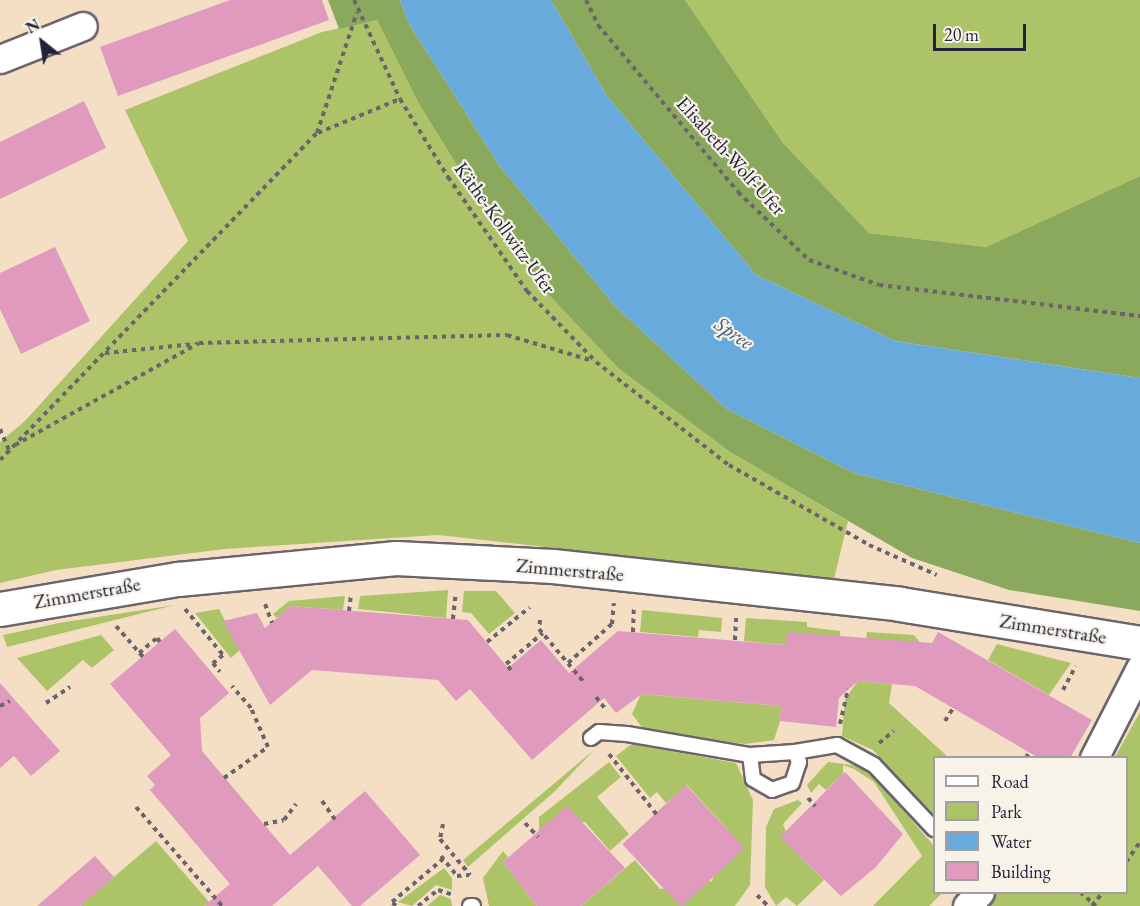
<!DOCTYPE html>
<html>
<head>
<meta charset="utf-8">
<style>
	body { margin:0 }
	#map { position:relative; width:1140px; height:906px; overflow:hidden; background:#f4dfc4; font-family:"EB Garamond",serif }
	div>[style] { position:absolute }
	.green>* { inset:0; background:#adc368 }
	.forest>* { inset:0; background:#8aa95c }
	.water>* { inset:0; background:#68aadc }
	.building>* { inset:0; background:#e09abe; transform-origin:0 0 }
	.path>* { height:4px; margin-top:-2px; transform-origin:0; background:repeating-linear-gradient(90deg,#6c646b 0 4.5px,transparent 0 9px) }
	.roads { filter:drop-shadow(2px 0 #6c646b) drop-shadow(-2px 0 #6c646b) drop-shadow(0 2px #6c646b) drop-shadow(0 -2px #6c646b) }
	.service>* { height:14px; margin:-7px; padding:0 7px; transform-origin:7px; border-radius:7px; background:#fff }
	.minor>* { height:27px; margin:-13.5px; padding:0 13.5px; transform-origin:13.5px; border-radius:13.5px; background:#fff }
	.tertiary>* { height:33px; margin:-16.5px; padding:0 16.5px; transform-origin:16.5px; border-radius:16.5px; background:#fff }
	span { translate:-50% -50%; white-space:nowrap; text-align:center; line-height:1.15; -webkit-text-stroke:4.5px #f7f3e8; paint-order:stroke }
	.street-label { font-size:20px; color:#22223b }
	.water-label { font-size:21px; color:#3e587b; font-style:italic }
	.legend { position:absolute; left:933px; top:756px; width:195px; height:138px; box-sizing:border-box; background:#f7f3e8; border:2px solid #a29fa3; margin:0; padding:8px 10px; list-style:none; font-size:18px; color:#22223b }
	.legend li { display:flex; align-items:center; gap:12px; height:30px }
	.legend b { width:30px; border:2px solid #a29fa3 }
	.north { position:absolute; left:12px; top:12px; width:60px; height:60px; -webkit-text-stroke:4px #f7f3e8; paint-order:stroke; rotate:330deg; font-size:16px; font-weight:700; line-height:24px; text-align:center; color:#22223b }
	.north::after { content:''; display:block; margin:auto; width:21px; height:27px; background:#22223b; clip-path:polygon(50% 0,100% 100%,50% 72%,0 100%) }
	.scale { position:absolute; left:933px; top:24px; width:93px; height:27px; box-sizing:border-box; border:3px solid #22223b; border-top:0; padding-left:8px; font-size:18px; line-height:21px; white-space:nowrap; color:#22223b; -webkit-text-stroke:4px #f7f3e8; paint-order:stroke }
</style>
</head>
<body>
<div id="map">
	<div class="green">
		<i style="clip-path:polygon(685px 0,1140px 0,1140px 176px,986px 247px,869px 233px,783px 143px)"></i>
		<i style="clip-path:polygon(377px 20px,419px 104px,489px 217px,547px 293px,618px 368px,730px 452px,848px 521px,834px 579px,438px 535px,225px 549px,56px 570px,0 583px,0 442px,25px 421px,188px 241px,125px 110px,322px 32px)"></i>
		<i style="clip-path:polygon(448px 590px,446px 618px,358px 609px,360px 596px)"></i>
		<i style="clip-path:polygon(464px 591px,496px 591px,515px 613px,489px 634px,471px 613px,462px 612px)"></i>
		<i style="clip-path:polygon(345px 596px,343px 610px,291px 606px,277px 618px,273px 614px,289px 601px)"></i>
		<i style="clip-path:polygon(175px 605px,7px 647px,3px 635px,59px 623px)"></i>
		<i style="clip-path:polygon(219px 609px,240px 650px,231px 658px,195px 613px)"></i>
		<i style="clip-path:polygon(642px 610px,722px 618px,721px 632px,699px 630px,698px 637px,640px 632px)"></i>
		<i style="clip-path:polygon(746px 618px,807px 622px,807px 627px,840px 631px,840px 636px,786px 645px,744px 641px)"></i>
		<i style="clip-path:polygon(867px 632px,914px 635px,927px 651px,866px 638px)"></i>
		<i style="clip-path:polygon(101px 635px,114px 650px,92px 668px,83px 660px,47px 691px,17px 658px)"></i>
		<i style="clip-path:polygon(997px 644px,1071px 663px,1049px 695px,988px 660px)"></i>
		<i style="clip-path:polygon(858px 681px,892px 684px,889px 703px,948px 757px,934px 758px,934px 814px,873px 750px,842px 736px,845px 699px)"></i>
		<i style="clip-path:polygon(641px 694px,781px 706px,780px 721px,774px 740px,745px 744px,657px 733px,644px 730px,632px 714px)"></i>
		<i style="clip-path:polygon(1140px 712px,1140px 906px,983px 906px,997px 893px,1126px 892px,1126px 758px,1115px 757px)"></i>
		<i style="clip-path:polygon(632px 744px,736px 763px,753px 800px,750px 885px,735px 906px,581px 906px,635px 860px,660px 889px,712px 881px,729px 831px,687px 785px,666px 803px,657px 792px,650px 798px,616px 756px)"></i>
		<i style="clip-path:polygon(594px 750px,554px 792px,468px 867px,463px 860px)"></i>
		<i style="clip-path:polygon(609px 762px,621px 777px,597px 797px,629px 834px,610px 851px,585px 822px,539px 831px,539px 817px)"></i>
		<i style="clip-path:polygon(828px 762px,859px 766px,876px 779px,934px 846px,934px 892px,942px 893px,929px 906px,873px 906px,922px 856px,874px 782px,854px 769px,843px 765px,843px 774px,826px 790px,819px 784px,811px 793px,807px 785px)"></i>
		<i style="clip-path:polygon(798px 800px,802px 803px,783px 824px,792px 848px,824px 880px,797px 906px,786px 897px,776px 906px,765px 887px,766px 827px,774px 809px)"></i>
		<i style="clip-path:polygon(156px 841px,209px 902px,204px 906px,80px 906px)"></i>
		<i style="clip-path:polygon(503px 851px,508px 857px,503px 862px,537px 906px,489px 906px,483px 878px)"></i>
		<i style="clip-path:polygon(444px 868px,452px 878px,452px 890px,436px 885px,412px 906px,398px 902px)"></i>
		<i style="clip-path:polygon(440px 895px,451px 899px,452px 906px,427px 906px)"></i>
	</div>
	<div class="forest">
		<i style="clip-path:polygon(328px 0,400px 0,409px 24px,499px 165px,615px 306px,727px 409px,854px 473px,1140px 543px,1140px 611px,1009px 590px,912px 558px,730px 452px,618px 368px,547px 293px,489px 217px,419px 104px,377px 20px,339px 29px)"></i>
		<i style="clip-path:polygon(551px 0,685px 0,783px 143px,869px 233px,986px 247px,1140px 176px,1140px 378px,895px 341px,756px 275px,607px 96px)"></i>
	</div>
	<div class="water">
		<i style="clip-path:polygon(400px 0,551px 0,607px 96px,756px 275px,895px 341px,1140px 378px,1140px 543px,854px 473px,727px 409px,615px 306px,499px 165px,409px 24px)"></i>
	</div>
	<div class="building">
		<i style="clip-path:polygon(230px 0,322px 0,329px 20px,118px 96px,100px 47px)"></i>
		<i style="clip-path:polygon(84px 101px,106px 148px,0 199px,0 142px)"></i>
		<i style="clip-path:polygon(55px 247px,90px 321px,21px 354px,0 309px,0 273px)"></i>
		<i style="clip-path:polygon(291px 606px,468px 620px,508px 668px,541px 640px,569px 673px,618px 631px,786px 645px,787px 632px,932px 643px,938px 632px,1092px 720px,1070px 758px,1039px 758px,915px 686px,858px 681px,839px 698px,836px 727px,780px 721px,781px 706px,642px 694px,616px 713px,604px 698px,532px 760px,470px 689px,456px 701px,438px 680px,312px 670px,270px 705px,223px 621px,257px 613px,265px 628px)"></i>
		<i style="clip-path:polygon(175px 629px,229px 693px,200px 718px,202px 751px,290px 855px,365px 791px,420px 855px,360px 906px,352px 906px,318px 866px,272px 906px,204px 906px,230px 884px,150px 790px,155px 785px,147px 776px,171px 755px,110px 684px)"></i>
		<i style="clip-path:polygon(0 683px,60px 751px,31px 776px,14px 756px,0 768px)"></i>
		<i style="clip-path:polygon(845px 772px,903px 834px,876px 867px,841px 896px,780px 837px)"></i>
		<i style="left:686px;top:785px;width:86px;height:87px;rotate:47deg"></i>
		<i style="clip-path:polygon(567px 806px,625px 868px,581px 906px,537px 906px,503px 862px)"></i>
		<i style="clip-path:polygon(95px 856px,114px 877px,80px 906px,37px 906px)"></i>
	</div>
	<div class="path">
		<i style="left:354px;top:0;width:109px;rotate:65.1deg"></i>
		<i style="left:400px;top:99px;width:92px;rotate:58.4deg"></i>
		<i style="left:448px;top:177px;width:139px;rotate:55.3deg"></i>
		<i style="left:527px;top:291px;width:99px;rotate:45.8deg"></i>
		<i style="left:596px;top:362px;width:168px;rotate:37.8deg"></i>
		<i style="left:729px;top:465px;width:161px;rotate:29.7deg"></i>
		<i style="left:869px;top:545px;width:74px;rotate:23.8deg"></i>
		<i style="left:586px;top:0;width:28px;rotate:64deg"></i>
		<i style="left:598px;top:25px;width:218px;rotate:50deg"></i>
		<i style="left:738px;top:192px;width:98px;rotate:43.8deg"></i>
		<i style="left:809px;top:260px;width:74px;rotate:19.7deg"></i>
		<i style="left:879px;top:285px;width:263px;rotate:6.8deg"></i>
		<i style="left:318px;top:133px;width:89px;rotate:-22.5deg"></i>
		<i style="left:105px;top:353px;width:90px;rotate:-5.7deg"></i>
		<i style="left:0;top:429px;width:25px;rotate:67deg"></i>
		<i style="left:15px;top:445px;width:210px;rotate:-29deg"></i>
		<i style="left:199px;top:343px;width:308px;rotate:-1.5deg"></i>
		<i style="left:507px;top:335px;width:90px;rotate:16.8deg"></i>
		<i style="left:0;top:460px;width:455px;rotate:-45.9deg"></i>
		<i style="left:317px;top:133px;width:127px;rotate:-71.7deg"></i>
		<i style="left:265px;top:604px;width:20px;rotate:70deg"></i>
		<i style="left:185px;top:609px;width:60px;rotate:50.4deg"></i>
		<i style="left:223px;top:655px;width:13px;rotate:141deg"></i>
		<i style="left:213px;top:663px;width:11px;rotate:52deg"></i>
		<i style="left:349px;top:611px;width:16px;rotate:-83deg"></i>
		<i style="left:453px;top:619px;width:27px;rotate:-84deg"></i>
		<i style="left:540px;top:620px;width:9px;rotate:96deg"></i>
		<i style="left:539px;top:629px;width:68px;rotate:49.8deg"></i>
		<i style="left:116px;top:626px;width:44px;rotate:48.7deg"></i>
		<i style="left:633px;top:632px;width:25px;rotate:-88deg"></i>
		<i style="left:735px;top:640px;width:22px;rotate:-87deg"></i>
		<i style="left:487px;top:642px;width:55px;rotate:-39.1deg"></i>
		<i style="left:139px;top:653px;width:23px;rotate:-40deg"></i>
		<i style="left:157px;top:638px;width:5px;rotate:53deg"></i>
		<i style="left:568px;top:663px;width:59px;rotate:-41.6deg"></i>
		<i style="left:612px;top:624px;width:21px;rotate:-85deg"></i>
		<i style="left:511px;top:670px;width:8px;rotate:-130deg"></i>
		<i style="left:506px;top:664px;width:48px;rotate:-40deg"></i>
		<i style="left:1063px;top:690px;width:27px;rotate:-62deg"></i>
		<i style="left:596px;top:697px;width:18px;rotate:52deg"></i>
		<i style="left:46px;top:703px;width:29px;rotate:-34deg"></i>
		<i style="left:0;top:706px;width:11px;rotate:-27deg"></i>
		<i style="left:945px;top:721px;width:15px;rotate:-58deg"></i>
		<i style="left:840px;top:724px;width:36px;rotate:-77deg"></i>
		<i style="left:879px;top:743px;width:19px;rotate:-39deg"></i>
		<i style="left:609px;top:754px;width:78px;rotate:51.8deg"></i>
		<i style="left:1026px;top:758px;width:7px;rotate:-63deg"></i>
		<i style="left:224px;top:778px;width:54px;rotate:-35.2deg"></i>
		<i style="left:268px;top:747px;width:43px;rotate:-113.6deg"></i>
		<i style="left:251px;top:708px;width:29px;rotate:-131deg"></i>
		<i style="left:808px;top:798px;width:11px;rotate:49deg"></i>
		<i style="left:322px;top:801px;width:24px;rotate:55deg"></i>
		<i style="left:136px;top:807px;width:131px;rotate:49deg"></i>
		<i style="left:525px;top:823px;width:19px;rotate:47deg"></i>
		<i style="left:264px;top:824px;width:20px;rotate:-11deg"></i>
		<i style="left:284px;top:820px;width:20px;rotate:-53deg"></i>
		<i style="left:443px;top:824px;width:15px;rotate:101deg"></i>
		<i style="left:440px;top:839px;width:47px;rotate:50.2deg"></i>
		<i style="left:441px;top:856px;width:26px;rotate:51deg"></i>
		<i style="left:457px;top:876px;width:12px;rotate:-5deg"></i>
		<i style="left:1126px;top:862px;width:24px;rotate:-55deg"></i>
		<i style="left:1080px;top:892px;width:21px;rotate:41deg"></i>
		<i style="left:757px;top:895px;width:16px;rotate:45deg"></i>
		<i style="left:396px;top:906px;width:6px;rotate:-135deg"></i>
		<i style="left:392px;top:902px;width:67px;rotate:-40.1deg"></i>
		<i style="left:418px;top:906px;width:26px;rotate:-39deg"></i>
		<i style="left:438px;top:890px;width:16px;rotate:18deg"></i>
		<i style="left:1092px;top:906px;width:18px;rotate:-52deg"></i>
	</div>
	<div class="roads">
		<div class="service">
			<i style="left:591px;top:738px;width:10px;rotate:-37deg"></i>
			<i style="left:599px;top:732px;width:28px;rotate:4deg"></i>
			<i style="left:627px;top:734px;width:125px;rotate:9.7deg"></i>
			<i style="left:795px;top:752px;width:43px;rotate:-9.5deg"></i>
			<i style="left:837px;top:745px;width:42px;rotate:28.4deg"></i>
			<i style="left:874px;top:765px;width:88px;rotate:46.8deg"></i>
			<i style="left:795px;top:752px;width:11px;rotate:68deg"></i>
			<i style="left:799px;top:762px;width:22px;rotate:108deg"></i>
			<i style="left:792px;top:783px;width:21px;rotate:161deg"></i>
			<i style="left:772px;top:790px;width:22px;rotate:-150deg"></i>
			<i style="left:753px;top:779px;width:24px;rotate:-97deg"></i>
			<i style="left:750px;top:755px;width:45px;rotate:-3.8deg"></i>
			<i style="left:470px;top:906px;width:3px"></i>
		</div>
		<div class="minor">
			<i style="left:0;top:59px;width:89px;rotate:-21.7deg"></i>
			<i style="left:1094px;top:758px;width:101px;rotate:-62.9deg"></i>
			<i style="left:967px;top:906px;width:19px;rotate:-47deg"></i>
		</div>
		<div class="tertiary">
			<i style="left:0;top:609px;width:181px;rotate:-9.6deg"></i>
			<i style="left:178px;top:579px;width:219px;rotate:-5.5deg"></i>
			<i style="left:396px;top:558px;width:157px;rotate:2.9deg"></i>
			<i style="left:553px;top:566px;width:349px;rotate:6.2deg"></i>
			<i style="left:900px;top:604px;width:243px;rotate:9.2deg"></i>
		</div>
	</div>
	<div class="street-label">
		<span style="left:731px;top:156px;rotate:48deg">Elisabeth-Wolf-Ufer</span>
		<span style="left:505px;top:228px;rotate:54deg">Käthe-Kollwitz-Ufer</span>
		<span style="left:570px;top:570px;rotate:5deg">Zimmerstraße</span>
		<span style="left:87px;top:593px;rotate:-10deg">Zimmerstraße</span>
		<span style="left:1053px;top:629px;rotate:9deg">Zimmerstraße</span>
	</div>
	<div class="water-label">
		<span style="left:734px;top:333px;rotate:34deg">Spree</span>
	</div>
	<ul class="legend">
	<li><b style="height:8px;background:#fff"></b>Road</li>
	<li><b style="height:16px;background:#adc368"></b>Park</li>
	<li><b style="height:16px;background:#68aadc"></b>Water</li>
	<li><b style="height:16px;background:#e09abe"></b>Building</li>
	</ul>
	<div class="north">N</div>
	<div class="scale">20 m</div>
</div>
</body>
</html>
